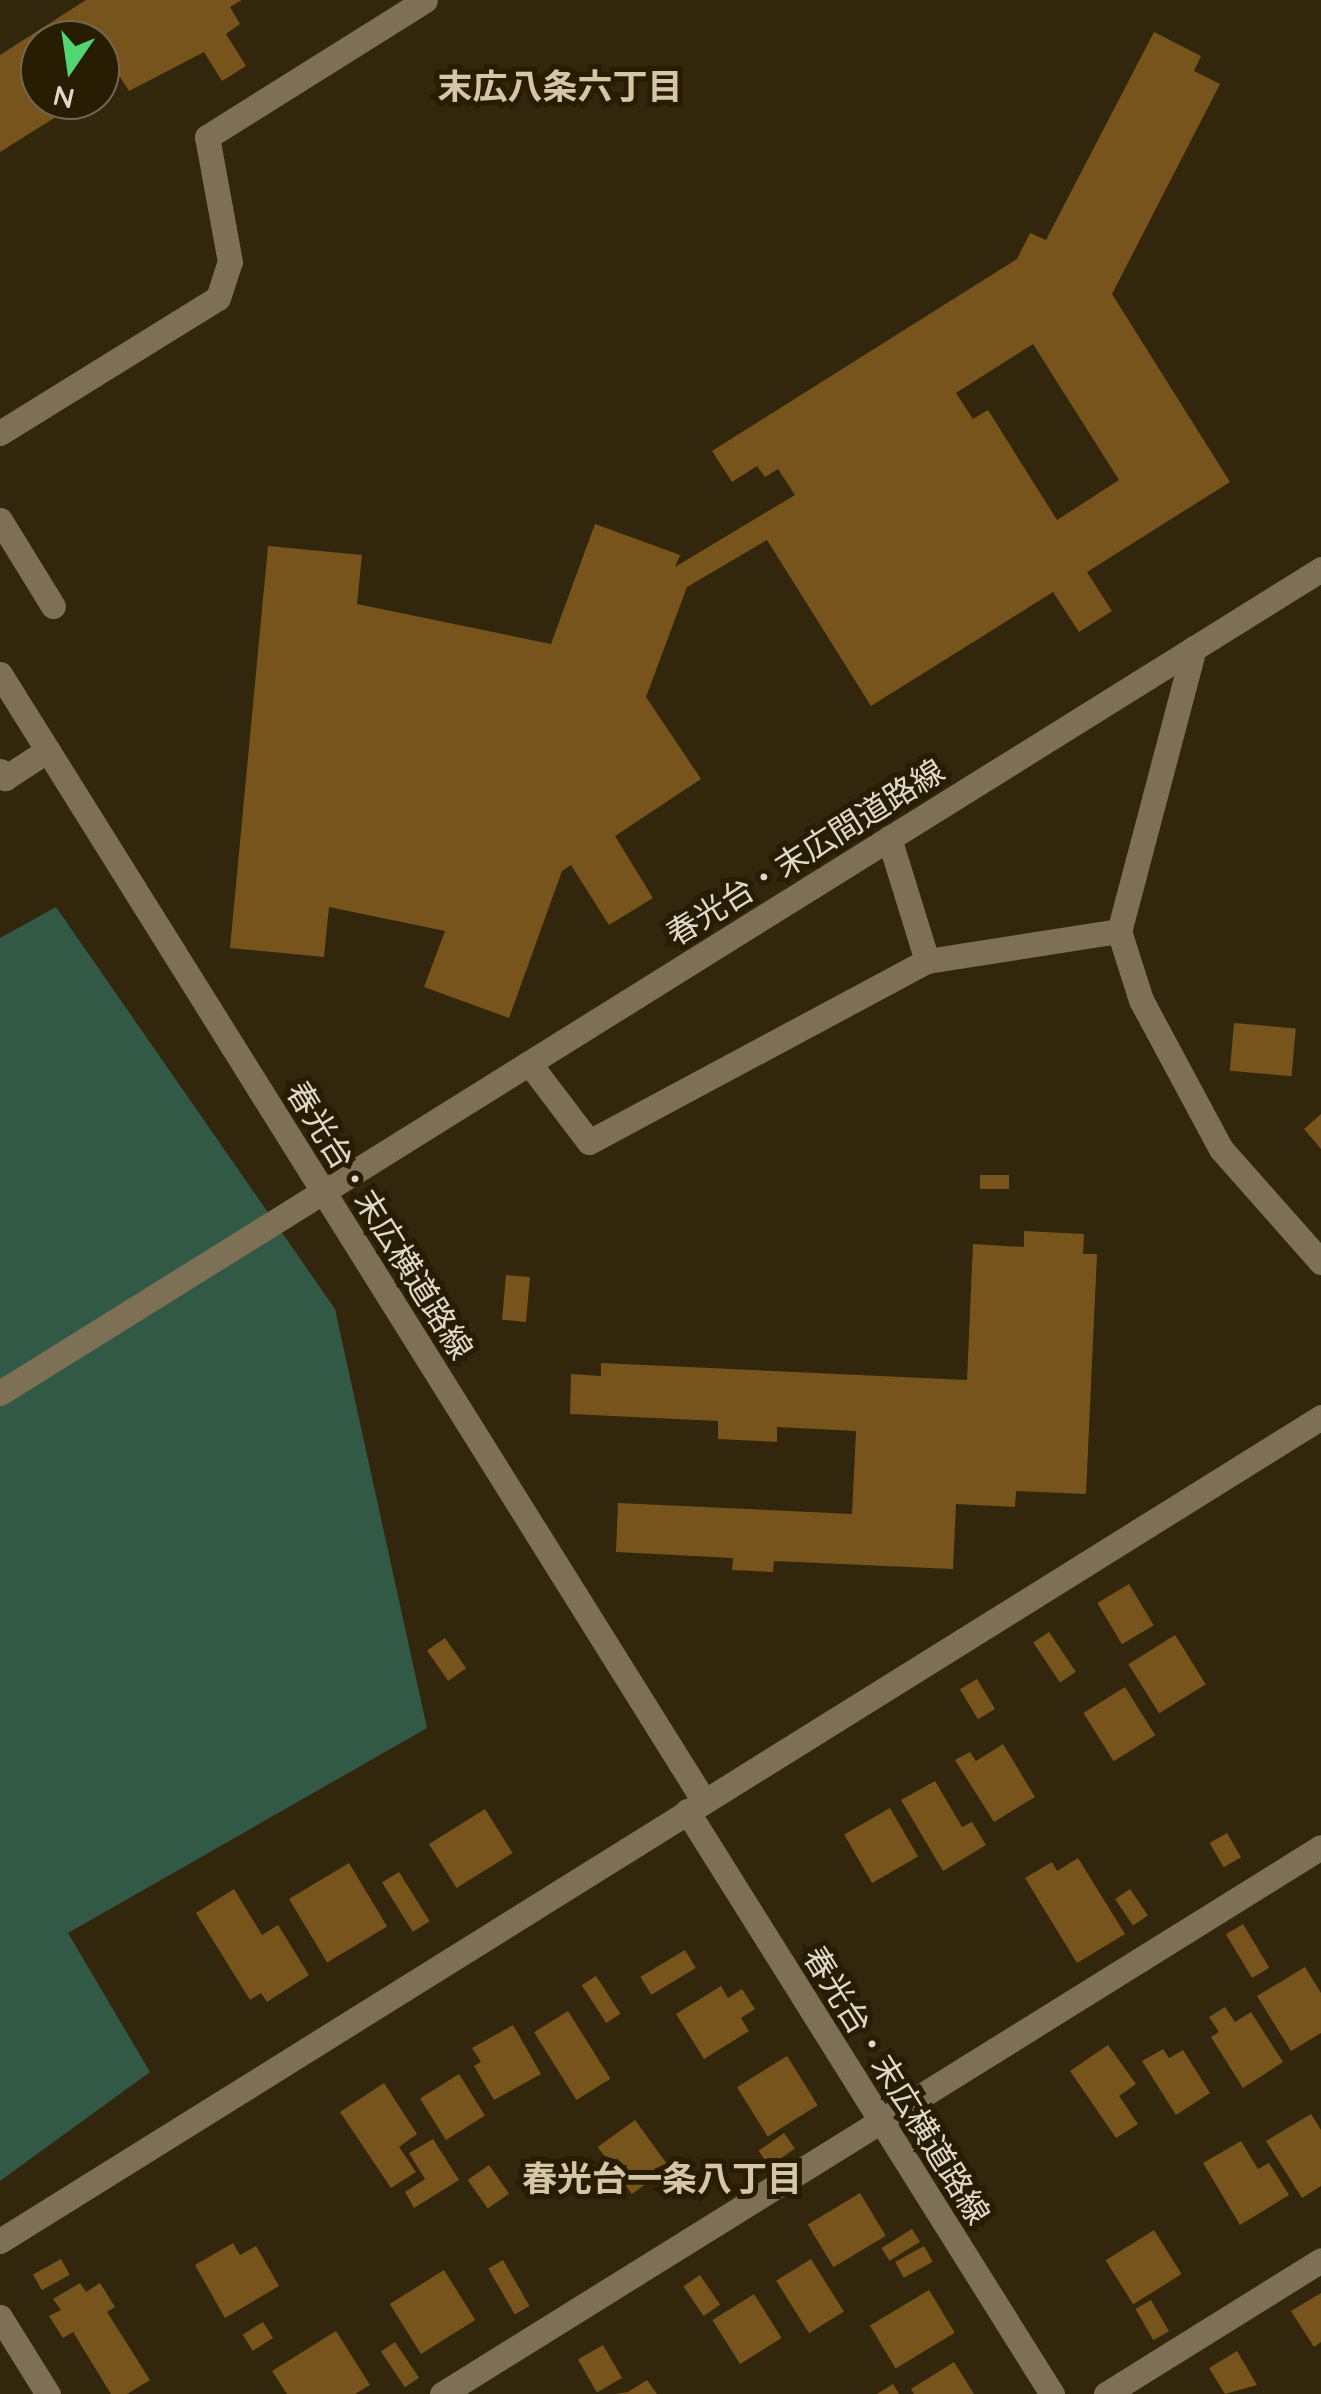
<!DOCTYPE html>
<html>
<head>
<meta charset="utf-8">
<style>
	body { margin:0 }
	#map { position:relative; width:1321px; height:2394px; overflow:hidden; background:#32260c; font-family:Quicksand,"Noto Sans JP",sans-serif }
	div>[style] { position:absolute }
	.green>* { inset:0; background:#325945 }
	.building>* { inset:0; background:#77541c; transform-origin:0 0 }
	.minor>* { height:25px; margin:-12.5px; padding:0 12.5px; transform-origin:12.5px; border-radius:12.5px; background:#7e7054 }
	span { translate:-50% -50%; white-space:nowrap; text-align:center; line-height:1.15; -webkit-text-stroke:10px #281c03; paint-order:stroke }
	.street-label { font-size:32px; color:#e0d8c9 }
	.neighbourhood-label { font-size:35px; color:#d6c6a8; font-weight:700 }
	.north { position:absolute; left:20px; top:20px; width:100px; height:100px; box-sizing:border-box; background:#281c03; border:2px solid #726752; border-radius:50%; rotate:193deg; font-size:28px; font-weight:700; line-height:40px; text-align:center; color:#e0d8c9 }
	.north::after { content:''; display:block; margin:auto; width:35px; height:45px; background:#51d674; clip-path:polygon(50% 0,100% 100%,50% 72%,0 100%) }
</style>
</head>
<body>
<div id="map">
	<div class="green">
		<i style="clip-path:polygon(56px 907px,335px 1309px,427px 1728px,68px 1933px,150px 2072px,0 2181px,0 938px)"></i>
	</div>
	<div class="building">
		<i style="clip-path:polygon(86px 0,242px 0,230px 7px,240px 24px,226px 34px,246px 66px,222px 81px,204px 52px,129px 91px,120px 77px,100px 89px,100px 40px,40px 40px,40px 100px,83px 100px,0 152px,0 55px)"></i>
		<i style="clip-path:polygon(evenodd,1154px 32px,1201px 56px,1194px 71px,1220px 84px,1112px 294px,1230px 482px,1087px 572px,1112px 611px,1079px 632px,1053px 592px,871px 706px,767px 540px,687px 587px,646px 697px,701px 779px,615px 836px,653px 898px,609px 925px,571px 865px,562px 871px,509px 1018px,424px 987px,445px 931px,329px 907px,324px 957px,230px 948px,268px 546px,362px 555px,357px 604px,551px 644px,595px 524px,680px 555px,675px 567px,795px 495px,778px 469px,765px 477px,757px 466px,732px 482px,712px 451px,1017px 259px,1030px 233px,1046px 240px,1154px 32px,1033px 344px,1119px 480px,1057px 520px,988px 410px,973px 419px,956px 393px,1033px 344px)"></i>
		<i style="left:1234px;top:1023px;width:62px;height:48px;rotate:5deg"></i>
		<i style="clip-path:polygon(1321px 1114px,1321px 1149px,1304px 1129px)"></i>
		<i style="left:980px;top:1175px;width:29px;height:14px"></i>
		<i style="clip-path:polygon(1024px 1231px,1084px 1234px,1083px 1254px,1097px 1254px,1086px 1494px,1016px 1491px,1015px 1507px,956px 1504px,953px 1569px,774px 1561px,773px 1572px,732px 1570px,733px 1558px,616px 1552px,618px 1503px,852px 1514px,856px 1431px,777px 1427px,777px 1442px,718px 1439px,718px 1421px,570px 1414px,571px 1374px,601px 1376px,601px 1363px,967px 1380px,973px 1244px,1024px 1247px)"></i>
		<i style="left:506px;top:1275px;width:24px;height:45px;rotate:5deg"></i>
		<i style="left:1129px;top:1584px;width:48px;height:37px;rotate:59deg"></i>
		<i style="left:1049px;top:1632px;width:48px;height:19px;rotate:56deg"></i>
		<i style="left:1175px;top:1635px;width:58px;height:55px;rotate:58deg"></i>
		<i style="left:445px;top:1638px;width:37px;height:22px;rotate:55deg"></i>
		<i style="left:977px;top:1679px;width:35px;height:20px;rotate:59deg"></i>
		<i style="left:1125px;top:1687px;width:57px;height:49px;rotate:58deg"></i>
		<i style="clip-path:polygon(1003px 1744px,1035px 1797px,994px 1822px,955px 1760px,970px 1752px,976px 1761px)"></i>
		<i style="clip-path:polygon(935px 1781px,962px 1827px,972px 1822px,986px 1845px,943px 1871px,901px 1800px)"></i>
		<i style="left:890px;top:1808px;width:56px;height:53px;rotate:60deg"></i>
		<i style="left:485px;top:1809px;width:52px;height:66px;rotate:58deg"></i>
		<i style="left:1227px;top:1833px;width:28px;height:20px;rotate:60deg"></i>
		<i style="clip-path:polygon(1078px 1858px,1125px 1934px,1077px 1963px,1025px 1878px,1052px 1862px,1057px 1871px)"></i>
		<i style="left:349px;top:1863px;width:74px;height:70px;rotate:59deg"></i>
		<i style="left:399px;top:1872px;width:58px;height:20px;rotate:58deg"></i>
		<i style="clip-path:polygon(234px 1889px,262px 1935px,278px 1925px,309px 1975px,267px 2002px,261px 1993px,250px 2000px,196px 1913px)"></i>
		<i style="left:1130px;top:1889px;width:32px;height:18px;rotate:56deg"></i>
		<i style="left:1243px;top:1924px;width:51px;height:20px;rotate:59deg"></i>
		<i style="left:685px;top:1950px;width:21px;height:52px;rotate:59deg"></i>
		<i style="clip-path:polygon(1305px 1967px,1321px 1993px,1321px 2033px,1291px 2051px,1257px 1996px)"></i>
		<i style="left:596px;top:1976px;width:45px;height:17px;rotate:57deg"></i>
		<i style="clip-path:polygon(721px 1986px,728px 1998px,742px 1989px,755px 2009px,741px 2018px,749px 2031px,704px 2059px,676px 2014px)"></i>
		<i style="clip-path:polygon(1225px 2007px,1235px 2022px,1251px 2012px,1283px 2062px,1243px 2088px,1211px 2037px,1219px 2032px,1209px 2017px)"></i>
		<i style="left:568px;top:2011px;width:80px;height:40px;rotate:58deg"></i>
		<i style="clip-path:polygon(513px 2025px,541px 2074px,494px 2100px,474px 2066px,481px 2062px,472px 2048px)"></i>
		<i style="clip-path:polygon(1108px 2045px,1136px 2084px,1119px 2096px,1138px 2124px,1116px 2138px,1070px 2071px)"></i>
		<i style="clip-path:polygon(1163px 2049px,1169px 2058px,1183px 2050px,1210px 2093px,1176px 2115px,1142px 2061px)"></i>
		<i style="left:787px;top:2056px;width:58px;height:59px;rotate:58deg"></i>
		<i style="left:459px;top:2074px;width:49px;height:46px;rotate:58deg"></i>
		<i style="clip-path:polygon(384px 2083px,417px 2134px,399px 2147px,416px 2172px,391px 2188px,340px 2112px)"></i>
		<i style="clip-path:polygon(1311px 2114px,1321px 2130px,1321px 2186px,1302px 2198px,1266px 2141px)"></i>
		<i style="left:635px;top:2120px;width:58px;height:46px;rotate:54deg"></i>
		<i style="left:784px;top:2133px;width:19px;height:31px;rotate:55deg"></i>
		<i style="clip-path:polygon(433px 2139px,459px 2180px,414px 2208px,405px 2192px,425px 2179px,409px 2153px)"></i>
		<i style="clip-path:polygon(1241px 2141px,1258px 2169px,1269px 2163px,1289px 2195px,1240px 2225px,1203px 2163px)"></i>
		<i style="left:489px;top:2165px;width:35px;height:26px;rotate:55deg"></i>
		<i style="left:860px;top:2193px;width:50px;height:61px;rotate:59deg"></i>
		<i style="left:912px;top:2229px;width:15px;height:36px;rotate:58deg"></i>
		<i style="left:1154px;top:2230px;width:52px;height:57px;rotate:58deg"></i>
		<i style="clip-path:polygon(233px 2243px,240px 2255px,256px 2246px,279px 2286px,225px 2318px,195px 2265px)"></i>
		<i style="left:924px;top:2246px;width:18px;height:33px;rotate:61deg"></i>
		<i style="left:61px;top:2259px;width:18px;height:32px;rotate:61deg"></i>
		<i style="left:811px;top:2259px;width:62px;height:41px;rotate:58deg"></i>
		<i style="left:503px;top:2260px;width:53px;height:17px;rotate:60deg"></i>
		<i style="left:444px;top:2270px;width:59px;height:64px;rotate:58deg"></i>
		<i style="left:700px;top:2275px;width:36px;height:20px;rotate:56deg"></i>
		<i style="clip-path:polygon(80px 2283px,86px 2292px,100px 2283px,115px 2307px,107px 2312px,150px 2380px,127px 2394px,111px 2394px,73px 2332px,63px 2338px,49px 2316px,61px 2310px,53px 2299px)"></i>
		<i style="left:929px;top:2290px;width:50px;height:69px;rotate:59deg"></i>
		<i style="clip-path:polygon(1321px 2293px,1321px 2342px,1314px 2347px,1291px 2311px)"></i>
		<i style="left:754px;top:2294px;width:52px;height:49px;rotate:58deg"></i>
		<i style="left:1151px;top:2300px;width:36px;height:18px;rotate:60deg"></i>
		<i style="left:263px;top:2322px;width:19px;height:24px;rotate:58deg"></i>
		<i style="clip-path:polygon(336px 2331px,370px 2385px,355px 2394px,287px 2394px,272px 2371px)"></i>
		<i style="left:395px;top:2342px;width:43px;height:17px;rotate:56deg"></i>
		<i style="left:603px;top:2345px;width:38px;height:29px;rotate:60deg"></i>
		<i style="clip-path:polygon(1237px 2351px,1257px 2385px,1225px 2394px,1209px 2368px)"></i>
		<i style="clip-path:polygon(954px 2362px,974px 2394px,914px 2394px,911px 2389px)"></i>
		<i style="clip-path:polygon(647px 2380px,657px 2394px,615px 2394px,628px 2392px)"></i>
		<i style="clip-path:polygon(893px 2384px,899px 2394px,877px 2394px)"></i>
	</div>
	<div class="minor">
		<i style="left:0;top:433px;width:256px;rotate:-31.8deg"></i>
		<i style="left:218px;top:298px;width:38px;rotate:-72deg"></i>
		<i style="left:230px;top:262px;width:127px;rotate:-100.4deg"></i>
		<i style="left:207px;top:137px;width:257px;rotate:-32.1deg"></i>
		<i style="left:0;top:520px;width:101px;rotate:58.4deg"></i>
		<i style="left:1194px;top:648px;width:293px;rotate:104.8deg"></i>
		<i style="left:1119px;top:931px;width:72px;rotate:72.3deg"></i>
		<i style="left:1141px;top:1000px;width:169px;rotate:61.8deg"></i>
		<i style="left:1221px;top:1149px;width:151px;rotate:48.5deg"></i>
		<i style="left:0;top:674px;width:1329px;rotate:58.01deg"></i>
		<i style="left:0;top:771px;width:9px;rotate:54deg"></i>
		<i style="left:5px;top:778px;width:51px;rotate:-33.1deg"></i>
		<i style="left:889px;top:838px;width:129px;rotate:72.8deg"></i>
		<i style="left:529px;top:1063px;width:99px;rotate:52.8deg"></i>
		<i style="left:589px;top:1142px;width:383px;rotate:-28.2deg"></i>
		<i style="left:927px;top:961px;width:194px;rotate:-8.9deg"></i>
		<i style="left:0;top:1393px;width:1557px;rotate:-31.95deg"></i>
		<i style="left:687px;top:1811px;width:688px;rotate:57.95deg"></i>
		<i style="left:0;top:2241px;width:1557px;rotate:-31.95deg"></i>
		<i style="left:0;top:2317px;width:91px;rotate:58.1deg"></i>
		<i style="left:442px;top:2394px;width:1035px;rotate:-31.89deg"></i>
		<i style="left:1106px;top:2394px;width:253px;rotate:-31.9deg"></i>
	</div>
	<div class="street-label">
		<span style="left:805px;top:852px;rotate:-32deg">春光台・末広間道路線</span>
		<span style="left:380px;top:1220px;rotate:58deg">春光台・末広横道路線</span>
		<span style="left:897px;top:2085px;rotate:58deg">春光台・末広横道路線</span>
	</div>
	<div class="neighbourhood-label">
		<span style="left:560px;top:86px">末広八条六丁目</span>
		<span style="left:662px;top:2178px">春光台一条八丁目</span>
	</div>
	<div class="north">N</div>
</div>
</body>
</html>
